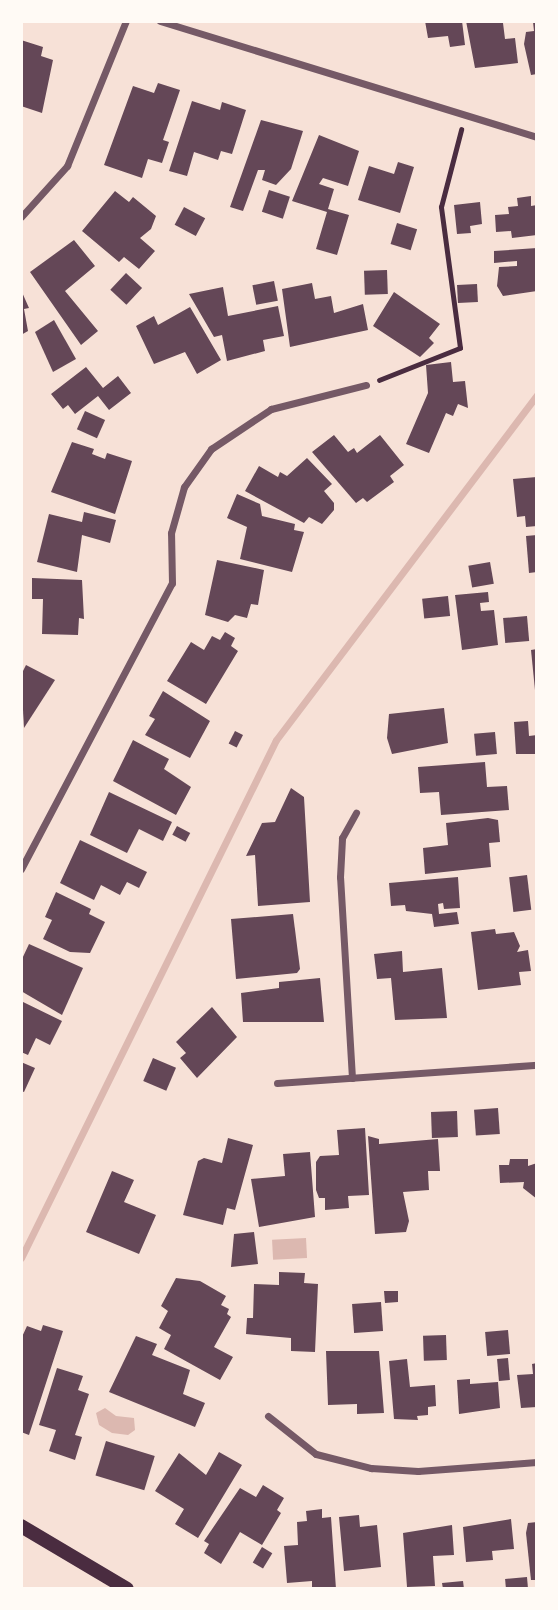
<!DOCTYPE html>
<html>
<head>
<meta charset="utf-8">
<style>
	body { margin:0 }
	#map { position:relative; width:558px; height:1610px; overflow:hidden; background:#f7e1d7; font-family:"DM Sans",sans-serif }
	div>[style] { position:absolute }
	.water>* { inset:0; background:#dcb8b0; transform-origin:0 0 }
	.stream>* { height:7px; margin:-3.5px; padding:0 3.5px; transform-origin:3.5px; border-radius:3.5px; background:#dcb8b0 }
	.building>* { inset:0; background:#644757; transform-origin:0 0 }
	.path>* { height:4.5px; margin:-2.25px; padding:0 2.25px; transform-origin:2.25px; border-radius:2.25px; background:#4a2c40 }
	.minor>* { height:7px; margin:-3.5px; padding:0 3.5px; transform-origin:3.5px; border-radius:3.5px; background:#755966 }
	.secondary>* { height:14px; margin:-7px; padding:0 7px; transform-origin:7px; border-radius:7px; background:#4a2c40 }
	span { translate:-50% -50%; white-space:nowrap; text-align:center; line-height:1.15; -webkit-text-stroke:5px #fffaf5; paint-order:stroke }
	.frame { position:absolute; inset:0; border:23px solid #fffaf5; pointer-events:none }
</style>
</head>
<body>
<div id="map">
	<div class="water">
		<i style="left:306px;top:1238px;width:20px;height:34px;rotate:87deg"></i>
		<i style="clip-path:polygon(105px 1408px,116px 1416px,134px 1418px,135px 1430px,128px 1435px,112px 1433px,99px 1425px,96px 1413px)"></i>
	</div>
	<div class="stream">
		<i style="left:21px;top:1258px;width:577px;rotate:-63.79deg"></i>
		<i style="left:276px;top:740px;width:433px;rotate:-52.9deg"></i>
	</div>
	<div class="building">
		<i style="clip-path:polygon(425px 21px,462px 21px,465px 45px,450px 47px,448px 36px,428px 38px)"></i>
		<i style="clip-path:polygon(466px 21px,503px 23px,505px 39px,515px 38px,518px 63px,475px 68px)"></i>
		<i style="clip-path:polygon(537px 21px,537px 74px,531px 75px,524px 44px,526px 32px,534px 31px,533px 22px)"></i>
		<i style="clip-path:polygon(21px 40px,43px 47px,41px 56px,53px 60px,42px 113px,21px 106px)"></i>
		<i style="clip-path:polygon(158px 83px,180px 90px,163px 140px,169px 142px,162px 163px,148px 159px,142px 178px,104px 165px,133px 86px,154px 93px)"></i>
		<i style="clip-path:polygon(192px 101px,220px 110px,222px 102px,246px 110px,232px 154px,221px 151px,218px 160px,194px 152px,187px 176px,169px 171px)"></i>
		<i style="clip-path:polygon(261px 120px,303px 131px,291px 169px,276px 185px,262px 180px,265px 170px,258px 170px,243px 211px,230px 207px)"></i>
		<i style="clip-path:polygon(319px 135px,359px 151px,348px 186px,323px 178px,319px 184px,334px 189px,328px 209px,349px 215px,337px 255px,316px 249px,327px 212px,292px 201px)"></i>
		<i style="clip-path:polygon(398px 162px,414px 167px,400px 213px,358px 200px,369px 166px,394px 174px)"></i>
		<i style="left:269px;top:190px;width:22px;height:23px;rotate:18deg"></i>
		<i style="clip-path:polygon(115px 191px,129px 202px,133px 197px,156px 216px,151px 229px,140px 238px,155px 251px,139px 269px,124px 257px,119px 262px,82px 231px)"></i>
		<i style="clip-path:polygon(531px 196px,531px 206px,537px 205px,537px 235px,512px 238px,511px 231px,496px 232px,495px 215px,509px 214px,508px 207px,518px 206px,517px 198px)"></i>
		<i style="clip-path:polygon(480px 202px,482px 224px,470px 226px,471px 233px,457px 234px,454px 205px)"></i>
		<i style="left:184px;top:207px;width:24px;height:20px;rotate:28deg"></i>
		<i style="left:397px;top:223px;width:21px;height:22px;rotate:17deg"></i>
		<i style="clip-path:polygon(74px 240px,95px 266px,65px 291px,98px 331px,81px 345px,30px 272px)"></i>
		<i style="clip-path:polygon(537px 248px,537px 291px,503px 296px,497px 286px,499px 267px,517px 266px,517px 261px,494px 263px,494px 251px)"></i>
		<i style="left:387px;top:270px;width:24px;height:23px;rotate:88deg"></i>
		<i style="left:126px;top:273px;width:22px;height:23px;rotate:43deg"></i>
		<i style="left:274px;top:281px;width:20px;height:22px;rotate:79deg"></i>
		<i style="clip-path:polygon(312px 283px,315px 299px,331px 296px,334px 313px,363px 304px,368px 330px,290px 347px,282px 289px)"></i>
		<i style="left:477px;top:284px;width:18px;height:20px;rotate:87deg"></i>
		<i style="clip-path:polygon(223px 287px,228px 316px,278px 306px,284px 336px,263px 340px,265px 351px,227px 361px,222px 335px,214px 337px,189px 294px)"></i>
		<i style="clip-path:polygon(21px 290px,29px 308px,24px 309px,28px 331px,21px 335px)"></i>
		<i style="clip-path:polygon(394px 292px,440px 324px,429px 338px,434px 343px,420px 357px,373px 326px)"></i>
		<i style="clip-path:polygon(190px 307px,221px 360px,197px 374px,185px 352px,154px 364px,136px 326px,154px 316px,158px 325px)"></i>
		<i style="clip-path:polygon(54px 320px,76px 359px,53px 372px,35px 332px)"></i>
		<i style="clip-path:polygon(451px 362px,453px 382px,465px 381px,468px 408px,458px 404px,453px 416px,446px 413px,429px 453px,406px 444px,428px 393px,426px 365px)"></i>
		<i style="clip-path:polygon(86px 367px,103px 388px,118px 376px,131px 393px,109px 410px,98px 396px,75px 414px,68px 405px,63px 409px,51px 394px)"></i>
		<i style="left:85px;top:411px;width:22px;height:20px;rotate:24deg"></i>
		<i style="clip-path:polygon(334px 435px,348px 452px,354px 448px,357px 453px,380px 435px,404px 465px,390px 476px,394px 482px,367px 502px,363px 498px,356px 503px,312px 452px)"></i>
		<i style="clip-path:polygon(72px 442px,94px 449px,92px 454px,105px 459px,107px 453px,132px 461px,115px 514px,51px 492px)"></i>
		<i style="clip-path:polygon(307px 458px,332px 484px,324px 491px,334px 503px,334px 510px,322px 524px,309px 517px,304px 523px,245px 491px,259px 466px,278px 477px,280px 472px,287px 476px)"></i>
		<i style="clip-path:polygon(537px 477px,537px 526px,526px 527px,525px 516px,517px 517px,513px 479px)"></i>
		<i style="clip-path:polygon(237px 494px,260px 504px,262px 516px,295px 524px,294px 530px,304px 532px,292px 572px,240px 559px,247px 527px,227px 518px)"></i>
		<i style="clip-path:polygon(84px 512px,116px 520px,110px 543px,82px 535px,77px 572px,37px 562px,49px 514px,82px 522px)"></i>
		<i style="clip-path:polygon(537px 535px,537px 572px,529px 573px,526px 536px)"></i>
		<i style="clip-path:polygon(217px 560px,264px 570px,258px 605px,251px 604px,247px 618px,235px 615px,228px 622px,205px 615px)"></i>
		<i style="left:490px;top:562px;width:22px;height:22px;rotate:80deg"></i>
		<i style="clip-path:polygon(32px 578px,82px 580px,84px 619px,79px 618px,78px 635px,42px 634px,43px 599px,32px 599px)"></i>
		<i style="clip-path:polygon(488px 592px,489px 602px,480px 603px,481px 611px,494px 610px,498px 645px,462px 650px,455px 595px)"></i>
		<i style="left:448px;top:596px;width:20px;height:26px;rotate:84deg"></i>
		<i style="left:527px;top:616px;width:25px;height:24px;rotate:85deg"></i>
		<i style="clip-path:polygon(225px 632px,235px 638px,231px 646px,238px 651px,206px 704px,167px 681px,191px 642px,204px 650px,212px 636px,220px 640px)"></i>
		<i style="clip-path:polygon(537px 649px,537px 690px,535px 690px,531px 650px)"></i>
		<i style="clip-path:polygon(26px 665px,55px 680px,24px 728px,21px 675px)"></i>
		<i style="clip-path:polygon(163px 691px,210px 721px,190px 758px,145px 735px,155px 719px,149px 716px)"></i>
		<i style="clip-path:polygon(444px 708px,448px 743px,392px 754px,387px 738px,389px 714px)"></i>
		<i style="clip-path:polygon(528px 721px,529px 736px,537px 735px,537px 754px,516px 754px,514px 722px)"></i>
		<i style="left:235px;top:731px;width:9px;height:14px;rotate:27deg"></i>
		<i style="left:495px;top:732px;width:22px;height:21px;rotate:85deg"></i>
		<i style="clip-path:polygon(133px 740px,169px 759px,164px 769px,191px 787px,176px 815px,113px 781px)"></i>
		<i style="clip-path:polygon(485px 762px,487px 787px,507px 786px,509px 810px,441px 815px,439px 792px,420px 793px,418px 767px)"></i>
		<i style="clip-path:polygon(291px 788px,304px 797px,310px 902px,258px 906px,255px 855px,246px 856px,262px 823px,275px 822px)"></i>
		<i style="clip-path:polygon(109px 792px,172px 822px,163px 841px,139px 829px,127px 853px,90px 835px)"></i>
		<i style="clip-path:polygon(488px 818px,498px 820px,500px 842px,489px 843px,491px 867px,425px 874px,423px 848px,448px 845px,446px 823px)"></i>
		<i style="left:177px;top:826px;width:15px;height:10px;rotate:28deg"></i>
		<i style="clip-path:polygon(80px 840px,147px 872px,139px 888px,127px 882px,120px 895px,101px 885px,94px 900px,60px 883px)"></i>
		<i style="left:527px;top:875px;width:35px;height:18px;rotate:83deg"></i>
		<i style="clip-path:polygon(458px 877px,460px 908px,444px 909px,443px 903px,438px 904px,439px 914px,457px 912px,459px 924px,434px 927px,432px 914px,406px 911px,405px 905px,391px 906px,389px 883px)"></i>
		<i style="clip-path:polygon(56px 892px,91px 909px,89px 914px,105px 922px,90px 953px,70px 952px,43px 939px,52px 920px,45px 917px)"></i>
		<i style="clip-path:polygon(293px 914px,300px 969px,297px 973px,236px 979px,231px 919px)"></i>
		<i style="clip-path:polygon(495px 929px,496px 934px,514px 932px,520px 946px,517px 952px,528px 950px,531px 971px,519px 972px,521px 985px,478px 990px,471px 932px)"></i>
		<i style="clip-path:polygon(29px 944px,83px 968px,62px 1015px,21px 991px,22px 959px)"></i>
		<i style="clip-path:polygon(402px 951px,403px 972px,442px 968px,447px 1018px,395px 1020px,391px 978px,377px 979px,374px 954px)"></i>
		<i style="clip-path:polygon(320px 978px,324px 1022px,243px 1022px,241px 993px,279px 988px,279px 982px)"></i>
		<i style="clip-path:polygon(21px 1001px,62px 1021px,50px 1045px,36px 1038px,28px 1055px,21px 1052px)"></i>
		<i style="clip-path:polygon(212px 1007px,237px 1037px,197px 1078px,180px 1058px,186px 1053px,176px 1042px)"></i>
		<i style="left:153px;top:1058px;width:25px;height:25px;rotate:23deg"></i>
		<i style="clip-path:polygon(21px 1062px,35px 1068px,24px 1092px,21px 1091px)"></i>
		<i style="left:498px;top:1108px;width:26px;height:24px;rotate:86deg"></i>
		<i style="left:457px;top:1111px;width:26px;height:26px;rotate:88deg"></i>
		<i style="clip-path:polygon(365px 1128px,369px 1195px,348px 1196px,349px 1208px,325px 1210px,325px 1198px,319px 1198px,316px 1190px,316px 1162px,320px 1156px,339px 1155px,337px 1130px)"></i>
		<i style="clip-path:polygon(368px 1136px,379px 1139px,379px 1144px,438px 1139px,440px 1171px,428px 1171px,429px 1190px,403px 1192px,409px 1221px,406px 1232px,375px 1234px)"></i>
		<i style="clip-path:polygon(228px 1138px,253px 1145px,235px 1210px,227px 1208px,223px 1225px,183px 1215px,198px 1161px,204px 1158px,222px 1163px)"></i>
		<i style="clip-path:polygon(310px 1152px,315px 1217px,259px 1227px,251px 1179px,285px 1176px,283px 1154px)"></i>
		<i style="clip-path:polygon(510px 1159px,528px 1159px,528px 1166px,537px 1163px,537px 1199px,523px 1188px,524px 1182px,500px 1183px,499px 1165px,509px 1165px)"></i>
		<i style="clip-path:polygon(112px 1171px,134px 1180px,124px 1202px,156px 1215px,139px 1254px,86px 1232px)"></i>
		<i style="clip-path:polygon(254px 1232px,258px 1264px,231px 1267px,234px 1234px)"></i>
		<i style="clip-path:polygon(279px 1272px,305px 1273px,304px 1283px,318px 1284px,315px 1352px,291px 1351px,291px 1338px,246px 1334px,247px 1318px,253px 1318px,254px 1284px,279px 1285px)"></i>
		<i style="clip-path:polygon(176px 1278px,200px 1281px,226px 1296px,221px 1305px,229px 1309px,227px 1314px,231px 1317px,214px 1347px,233px 1357px,220px 1380px,164px 1349px,171px 1335px,159px 1328px,168px 1311px,161px 1306px)"></i>
		<i style="clip-path:polygon(384px 1291px,398px 1291px,398px 1302px,385px 1303px)"></i>
		<i style="left:381px;top:1302px;width:29px;height:29px;rotate:86deg"></i>
		<i style="clip-path:polygon(43px 1325px,63px 1331px,29px 1435px,21px 1432px,21px 1339px,27px 1326px,41px 1331px)"></i>
		<i style="left:508px;top:1330px;width:24px;height:23px;rotate:85deg"></i>
		<i style="left:446px;top:1335px;width:25px;height:23px;rotate:88deg"></i>
		<i style="clip-path:polygon(136px 1336px,157px 1344px,152px 1355px,190px 1370px,183px 1394px,205px 1403px,195px 1427px,109px 1392px)"></i>
		<i style="clip-path:polygon(326px 1351px,379px 1351px,384px 1413px,357px 1414px,357px 1404px,328px 1405px)"></i>
		<i style="left:508px;top:1358px;width:22px;height:11px;rotate:85deg"></i>
		<i style="clip-path:polygon(407px 1359px,410px 1387px,435px 1385px,436px 1406px,428px 1407px,428px 1415px,417px 1416px,418px 1420px,394px 1419px,389px 1361px)"></i>
		<i style="clip-path:polygon(537px 1363px,537px 1407px,521px 1408px,517px 1375px,533px 1374px,532px 1364px)"></i>
		<i style="clip-path:polygon(57px 1368px,83px 1376px,78px 1390px,89px 1394px,75px 1435px,82px 1437px,75px 1460px,49px 1451px,56px 1430px,39px 1425px)"></i>
		<i style="clip-path:polygon(470px 1379px,470px 1384px,498px 1382px,500px 1408px,459px 1414px,457px 1380px)"></i>
		<i style="left:106px;top:1441px;width:51px;height:36px;rotate:17deg"></i>
		<i style="clip-path:polygon(219px 1452px,242px 1465px,198px 1538px,175px 1524px,184px 1509px,155px 1491px,179px 1453px,206px 1475px)"></i>
		<i style="clip-path:polygon(263px 1485px,284px 1498px,277px 1510px,281px 1513px,262px 1545px,240px 1532px,221px 1564px,204px 1553px,209px 1544px,204px 1541px,240px 1488px,256px 1497px)"></i>
		<i style="clip-path:polygon(322px 1509px,322px 1518px,331px 1517px,336px 1589px,312px 1589px,312px 1581px,287px 1583px,284px 1546px,298px 1545px,297px 1522px,307px 1521px,306px 1511px)"></i>
		<i style="clip-path:polygon(359px 1515px,360px 1527px,377px 1525px,381px 1567px,344px 1571px,339px 1517px)"></i>
		<i style="clip-path:polygon(511px 1519px,514px 1549px,492px 1551px,493px 1560px,466px 1562px,463px 1527px)"></i>
		<i style="clip-path:polygon(537px 1522px,537px 1580px,531px 1580px,526px 1533px,528px 1523px)"></i>
		<i style="clip-path:polygon(452px 1525px,454px 1555px,433px 1556px,435px 1586px,407px 1587px,403px 1533px)"></i>
		<i style="left:262px;top:1547px;width:12px;height:18px;rotate:31deg"></i>
		<i style="left:527px;top:1577px;width:12px;height:22px;rotate:85deg"></i>
		<i style="clip-path:polygon(463px 1581px,464px 1589px,443px 1589px,442px 1583px)"></i>
	</div>
	<div class="path">
		<i style="left:379px;top:380px;width:87px;rotate:-21.6deg"></i>
		<i style="left:460px;top:348px;width:142px;rotate:-97.7deg"></i>
		<i style="left:441px;top:207px;width:80px;rotate:-75.4deg"></i>
	</div>
	<div class="minor">
		<i style="left:160px;top:21px;width:394px;rotate:17.1deg"></i>
		<i style="left:21px;top:217px;width:69px;rotate:-48deg"></i>
		<i style="left:67px;top:166px;width:157px;rotate:-67.9deg"></i>
		<i style="left:21px;top:869px;width:323px;rotate:-62.2deg"></i>
		<i style="left:172px;top:583px;width:50px;rotate:-91.1deg"></i>
		<i style="left:171px;top:533px;width:48px;rotate:-74.2deg"></i>
		<i style="left:184px;top:487px;width:47px;rotate:-54.6deg"></i>
		<i style="left:211px;top:449px;width:72px;rotate:-33.7deg"></i>
		<i style="left:271px;top:409px;width:98px;rotate:-14.2deg"></i>
		<i style="left:352px;top:1078px;width:201px;rotate:-93.4deg"></i>
		<i style="left:340px;top:877px;width:39px;rotate:-87deg"></i>
		<i style="left:342px;top:838px;width:29px;rotate:-61deg"></i>
		<i style="left:277px;top:1083px;width:261px;rotate:-4deg"></i>
		<i style="left:268px;top:1416px;width:61px;rotate:38.4deg"></i>
		<i style="left:316px;top:1454px;width:57px;rotate:14.3deg"></i>
		<i style="left:371px;top:1468px;width:47px;rotate:3.7deg"></i>
		<i style="left:418px;top:1471px;width:119px;rotate:-4.3deg"></i>
	</div>
	<div class="secondary">
		<i style="left:21px;top:1526px;width:123px;rotate:30.7deg"></i>
	</div>
	<div class="frame"></div>
</div>
</body>
</html>
